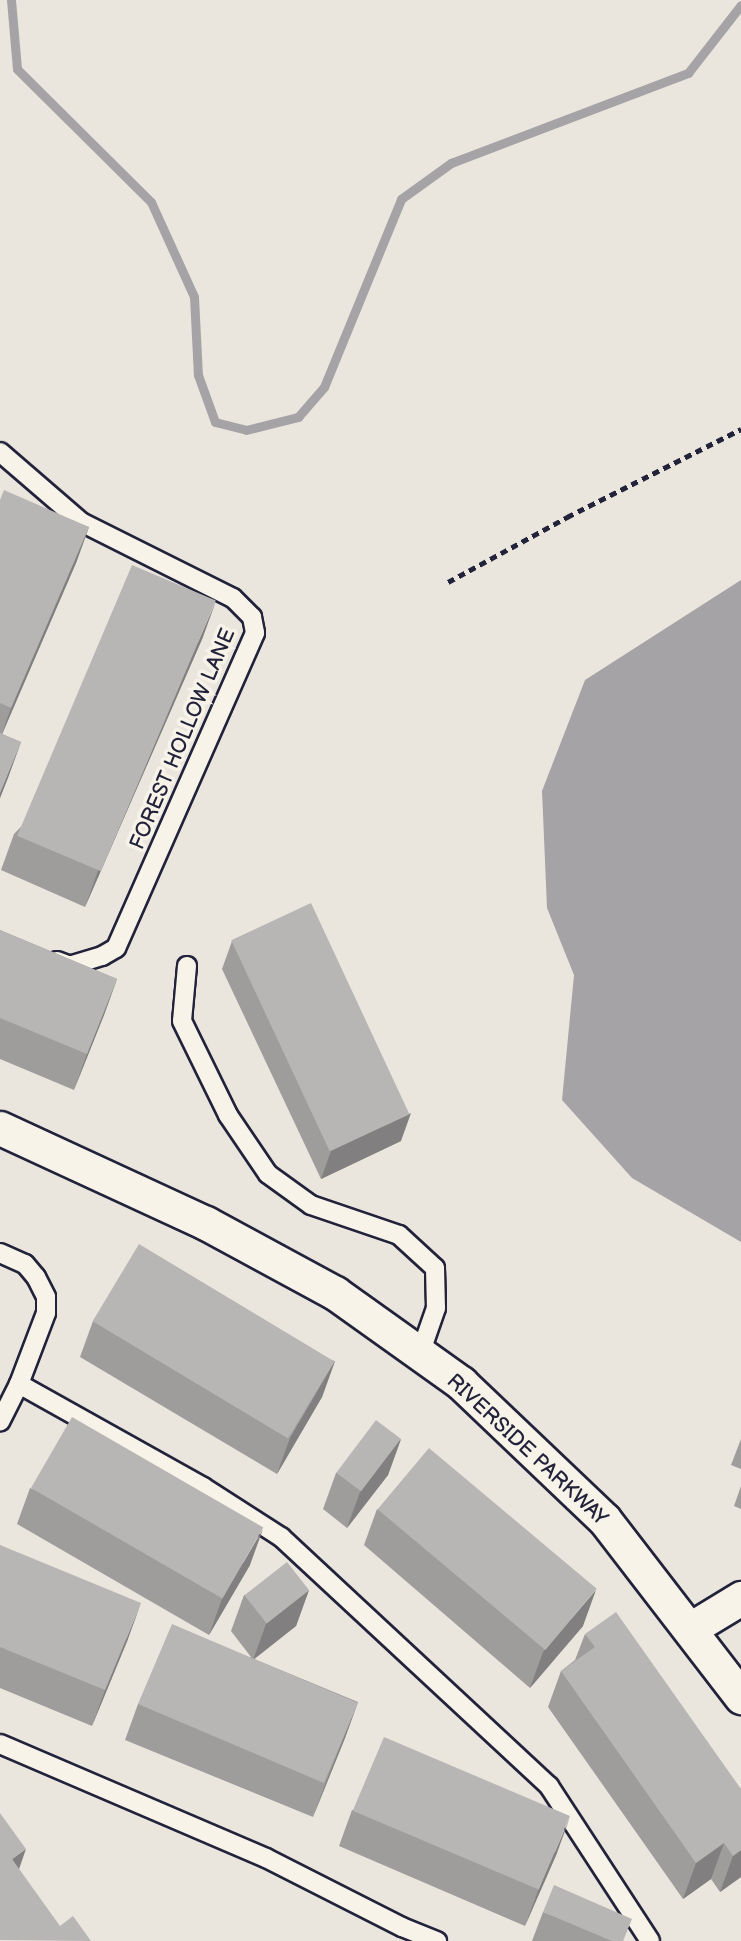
<!DOCTYPE html>
<html>
<head>
<meta charset="utf-8">
<style>
	body { margin:0 }
	#map { position:relative; width:741px; height:1941px; overflow:hidden; background:#eae6de; font-family:"Balsamiq Sans",sans-serif }
	div>[style] { position:absolute }
	.water>* { inset:0; background:#a6a3a6 }
	.stream>* { height:9px; margin:-4.5px; padding:0 4.5px; transform-origin:4.5px; border-radius:4.5px; background:#a6a3a6 }
	.path>* { height:4.5px; margin-top:-2.25px; transform-origin:0; background:repeating-linear-gradient(90deg,#22223b 0 7px,transparent 0 12px) }
	.roads { filter:drop-shadow(2px 0 #22223b) drop-shadow(-2px 0 #22223b) drop-shadow(0 2px #22223b) drop-shadow(0 -2px #22223b) }
	.lane>* { height:18px; margin:-9px; padding:0 9px; transform-origin:9px; border-radius:9px; background:#f7f3e8 }
	.street>* { height:33px; margin:-16.5px; padding:0 16.5px; transform-origin:16.5px; border-radius:16.5px; background:#f7f3e8 }
	.wall>* { inset:0; background:#9e9d9c }
	.shaded-wall>* { inset:0; background:#817f7f }
	.building>* { inset:0; background:#b8b6b5; transform-origin:0 0 }
	span { translate:-50% -50%; white-space:nowrap; text-align:center; line-height:1.15; -webkit-text-stroke:7px #f7f3e8; paint-order:stroke }
	.street-label { font-size:21px; color:#22223b }
</style>
</head>
<body>
<div id="map">
	<div class="water">
		<i style="clip-path:polygon(741px 580px,741px 1242px,632px 1178px,562px 1100px,574px 975px,547px 908px,542px 791px,585px 680px)"></i>
	</div>
	<div class="stream">
		<i style="left:11px;top:0;width:69px;rotate:85deg"></i>
		<i style="left:17px;top:69px;width:189px;rotate:44.8deg"></i>
		<i style="left:151px;top:202px;width:104px;rotate:65.6deg"></i>
		<i style="left:194px;top:297px;width:78px;rotate:87.1deg"></i>
		<i style="left:198px;top:375px;width:50px;rotate:70.1deg"></i>
		<i style="left:215px;top:422px;width:32px;rotate:14deg"></i>
		<i style="left:246px;top:430px;width:54px;rotate:-14deg"></i>
		<i style="left:298px;top:417px;width:40px;rotate:-49deg"></i>
		<i style="left:324px;top:387px;width:203px;rotate:-67.7deg"></i>
		<i style="left:401px;top:199px;width:62px;rotate:-35.8deg"></i>
		<i style="left:451px;top:163px;width:254px;rotate:-20.8deg"></i>
		<i style="left:688px;top:73px;width:86px;rotate:-52.1deg"></i>
	</div>
	<div class="path">
		<i style="left:448px;top:582px;width:136px;rotate:-28.6deg"></i>
		<i style="left:567px;top:517px;width:195px;rotate:-26.8deg"></i>
	</div>
	<div class="roads">
		<div class="lane">
			<i style="left:0;top:452px;width:107px;rotate:40.8deg"></i>
			<i style="left:81px;top:522px;width:170px;rotate:26.6deg"></i>
			<i style="left:233px;top:598px;width:27px;rotate:45deg"></i>
			<i style="left:252px;top:617px;width:16px;rotate:79deg"></i>
			<i style="left:255px;top:633px;width:344px;rotate:113.8deg"></i>
			<i style="left:116px;top:948px;width:16px;rotate:150deg"></i>
			<i style="left:102px;top:956px;width:34px;rotate:163deg"></i>
			<i style="left:70px;top:966px;width:14px;rotate:-159deg"></i>
			<i style="left:187px;top:966px;width:55px;rotate:95.2deg"></i>
			<i style="left:182px;top:1021px;width:105px;rotate:63.9deg"></i>
			<i style="left:228px;top:1115px;width:71px;rotate:55.9deg"></i>
			<i style="left:268px;top:1174px;width:53px;rotate:35.8deg"></i>
			<i style="left:311px;top:1205px;width:93px;rotate:18.8deg"></i>
			<i style="left:399px;top:1235px;width:49px;rotate:42.5deg"></i>
			<i style="left:435px;top:1268px;width:40px;rotate:88.6deg"></i>
			<i style="left:436px;top:1308px;width:49px;rotate:109.2deg"></i>
			<i style="left:0;top:1253px;width:27px;rotate:24deg"></i>
			<i style="left:25px;top:1264px;width:17px;rotate:50deg"></i>
			<i style="left:36px;top:1277px;width:22px;rotate:63deg"></i>
			<i style="left:46px;top:1297px;width:16px;rotate:90deg"></i>
			<i style="left:46px;top:1313px;width:76px;rotate:110.8deg"></i>
			<i style="left:19px;top:1384px;width:42px;rotate:116.6deg"></i>
			<i style="left:19px;top:1384px;width:211px;rotate:29.2deg"></i>
			<i style="left:203px;top:1487px;width:93px;rotate:32.7deg"></i>
			<i style="left:281px;top:1537px;width:366px;rotate:42.9deg"></i>
			<i style="left:549px;top:1786px;width:185px;rotate:56.9deg"></i>
			<i style="left:0;top:1744px;width:289px;rotate:23.2deg"></i>
			<i style="left:266px;top:1858px;width:153px;rotate:26.9deg"></i>
			<i style="left:402px;top:1927px;width:38px;rotate:22deg"></i>
		</div>
		<div class="street">
			<i style="left:0;top:1128px;width:227px;rotate:24.8deg"></i>
			<i style="left:206px;top:1223px;width:147px;rotate:28.5deg"></i>
			<i style="left:335px;top:1293px;width:155px;rotate:35.5deg"></i>
			<i style="left:461px;top:1383px;width:197px;rotate:43.6deg"></i>
			<i style="left:604px;top:1519px;width:225px;rotate:52.4deg"></i>
			<i style="left:690px;top:1629px;width:60px;rotate:-31.3deg"></i>
		</div>
	</div>
	<div class="wall">
		<i style="clip-path:polygon(0 500px,89px 527px,76px 563px,2px 734px,21px 742px,0 798px)"></i>
		<i style="clip-path:polygon(203px 637px,85px 907px,1px 870px,14px 834px)"></i>
		<i style="clip-path:polygon(0 930px,117px 979px,104px 1015px,74px 1090px,0 1059px)"></i>
		<i style="clip-path:polygon(232px 941px,401px 1141px,321px 1179px,222px 969px)"></i>
		<i style="clip-path:polygon(93px 1321px,335px 1361px,322px 1397px,277px 1474px,80px 1357px)"></i>
		<i style="clip-path:polygon(401px 1439px,388px 1475px,347px 1528px,323px 1509px,336px 1473px)"></i>
		<i style="clip-path:polygon(741px 1439px,741px 1469px,731px 1465px)"></i>
		<i style="clip-path:polygon(741px 1486px,741px 1509px,734px 1506px)"></i>
		<i style="clip-path:polygon(30px 1488px,250px 1565px,209px 1635px,17px 1524px)"></i>
		<i style="clip-path:polygon(377px 1509px,583px 1626px,530px 1688px,364px 1545px)"></i>
		<i style="clip-path:polygon(0 1545px,128px 1639px,92px 1726px,0 1688px)"></i>
		<i style="clip-path:polygon(309px 1590px,296px 1626px,254px 1659px,358px 1702px,345px 1738px,313px 1817px,125px 1740px,138px 1704px,251px 1657px,231px 1631px,244px 1595px)"></i>
		<i style="clip-path:polygon(585px 1634px,741px 1789px,741px 1877px,720px 1892px,711px 1879px,683px 1899px,548px 1707px,561px 1671px,575px 1660px)"></i>
		<i style="clip-path:polygon(352px 1810px,557px 1853px,525px 1926px,339px 1846px)"></i>
		<i style="clip-path:polygon(543px 1912px,624px 1941px,532px 1941px)"></i>
	</div>
	<div class="shaded-wall">
		<i style="clip-path:polygon(89px 527px,76px 563px,0 739px,11px 708px)"></i>
		<i style="clip-path:polygon(216px 601px,203px 637px,85px 907px,98px 871px)"></i>
		<i style="clip-path:polygon(21px 742px,8px 778px,0 798px,0 793px)"></i>
		<i style="clip-path:polygon(117px 979px,104px 1015px,74px 1090px,87px 1054px)"></i>
		<i style="clip-path:polygon(411px 1113px,401px 1141px,321px 1179px,331px 1151px)"></i>
		<i style="clip-path:polygon(335px 1361px,322px 1397px,277px 1474px,290px 1438px)"></i>
		<i style="clip-path:polygon(401px 1439px,388px 1475px,347px 1528px,360px 1492px)"></i>
		<i style="clip-path:polygon(263px 1529px,250px 1565px,209px 1635px,222px 1599px)"></i>
		<i style="clip-path:polygon(309px 1590px,296px 1626px,253px 1660px,266px 1624px)"></i>
		<i style="clip-path:polygon(596px 1590px,583px 1626px,530px 1688px,543px 1652px)"></i>
		<i style="clip-path:polygon(141px 1603px,128px 1639px,92px 1726px,105px 1690px)"></i>
		<i style="clip-path:polygon(358px 1702px,345px 1738px,313px 1817px,326px 1782px)"></i>
		<i style="clip-path:polygon(570px 1817px,557px 1853px,525px 1926px,538px 1891px)"></i>
		<i style="clip-path:polygon(724px 1843px,711px 1879px,683px 1899px,696px 1863px)"></i>
		<i style="clip-path:polygon(26px 1849px,18px 1872px,12px 1859px)"></i>
		<i style="clip-path:polygon(741px 1850px,741px 1877px,720px 1892px,733px 1856px)"></i>
	</div>
	<div class="building">
		<i style="clip-path:polygon(4px 490px,89px 527px,11px 708px,0 703px,0 500px)"></i>
		<i style="left:132px;top:565px;width:91px;height:294px;rotate:23deg"></i>
		<i style="clip-path:polygon(0 733px,21px 742px,0 793px)"></i>
		<i style="left:311px;top:903px;width:233px;height:88px;rotate:65deg"></i>
		<i style="clip-path:polygon(0 930px,117px 979px,87px 1054px,0 1018px)"></i>
		<i style="left:139px;top:1244px;width:228px;height:90px;rotate:31deg"></i>
		<i style="left:72px;top:1417px;width:221px;height:82px;rotate:30deg"></i>
		<i style="left:376px;top:1420px;width:31px;height:66px;rotate:37deg"></i>
		<i style="left:429px;top:1448px;width:219px;height:80px;rotate:40deg"></i>
		<i style="clip-path:polygon(0 1545px,141px 1603px,105px 1690px,0 1647px)"></i>
		<i style="left:287px;top:1562px;width:36px;height:54px;rotate:52deg"></i>
		<i style="clip-path:polygon(616px 1612px,741px 1789px,741px 1850px,733px 1856px,724px 1843px,696px 1863px,561px 1671px,595px 1647px,585px 1634px)"></i>
		<i style="left:172px;top:1624px;width:202px;height:87px;rotate:23deg"></i>
		<i style="left:384px;top:1737px;width:202px;height:80px;rotate:23deg"></i>
		<i style="clip-path:polygon(0 1813px,26px 1849px,12px 1859px,60px 1926px,73px 1916px,91px 1941px,0 1940px)"></i>
		<i style="clip-path:polygon(554px 1885px,632px 1919px,623px 1941px,612px 1941px,543px 1912px)"></i>
	</div>
	<div class="street-label">
		<span style="left:183px;top:739px;rotate:-67deg">FOREST HOLLOW LANE</span>
		<span style="left:527px;top:1450px;rotate:43deg">RIVERSIDE PARKWAY</span>
	</div>
</div>
</body>
</html>
